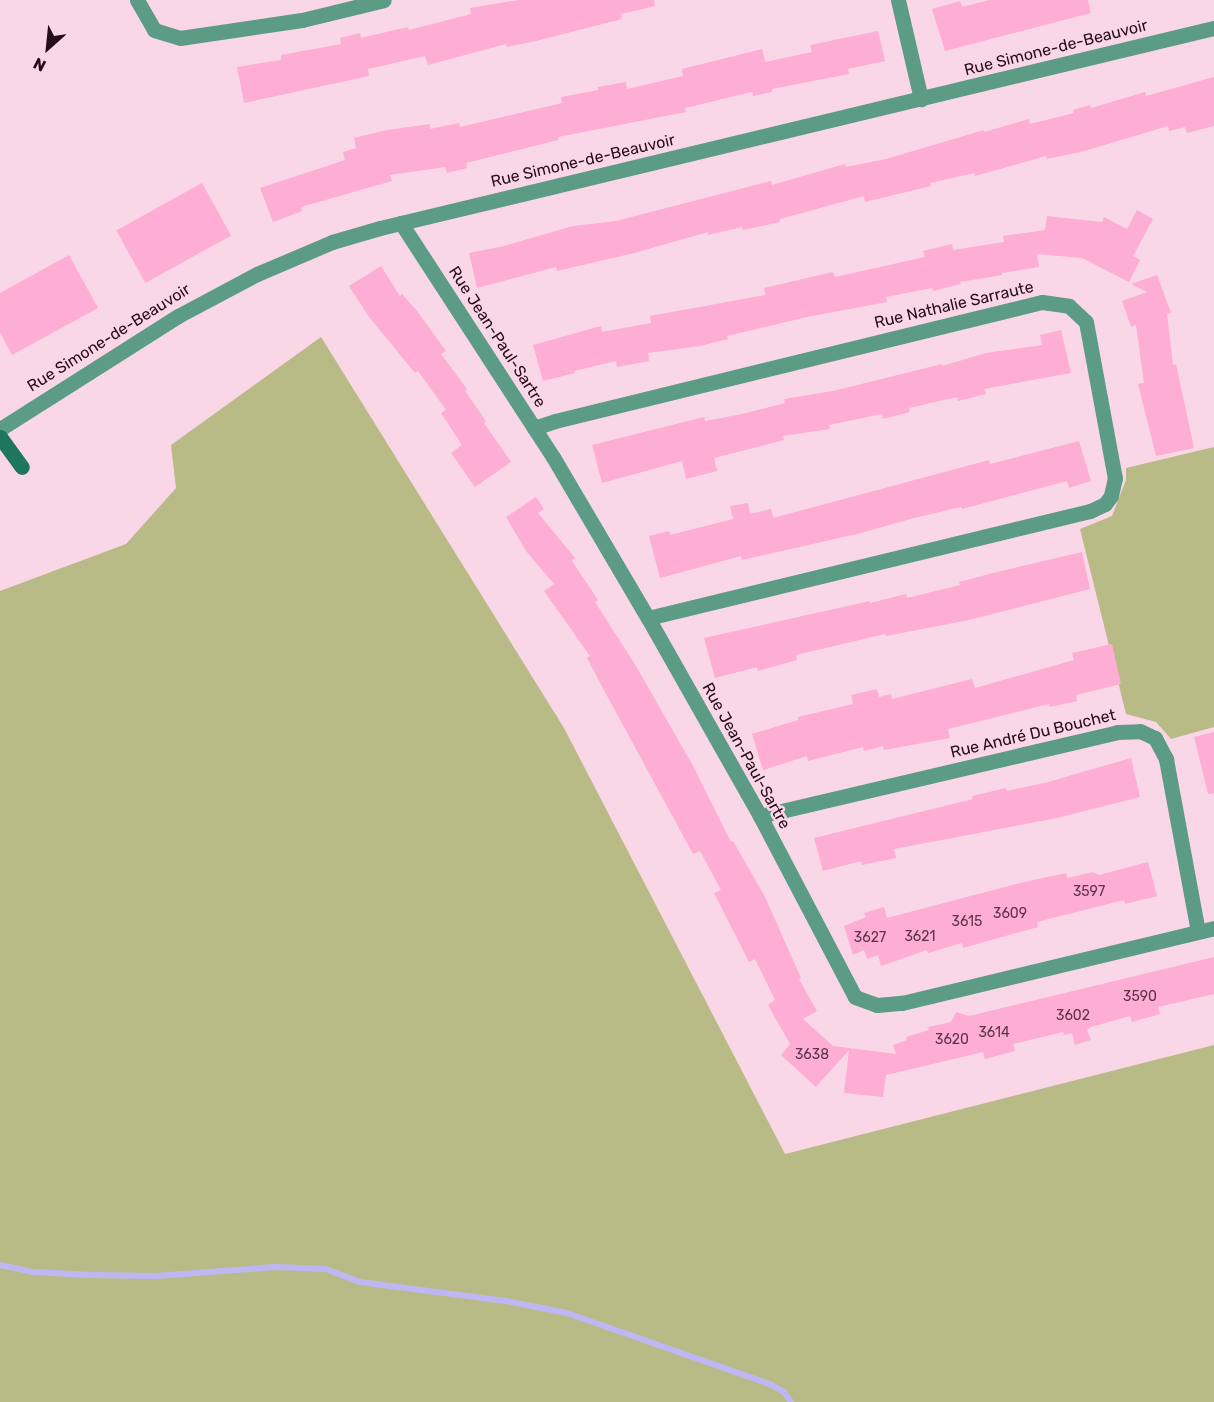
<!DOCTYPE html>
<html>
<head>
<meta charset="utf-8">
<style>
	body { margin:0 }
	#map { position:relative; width:1214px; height:1402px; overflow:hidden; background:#f9d7e6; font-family:Rubik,sans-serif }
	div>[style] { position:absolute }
	.green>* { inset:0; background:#b9bb86 }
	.stream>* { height:6px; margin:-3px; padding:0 3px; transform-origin:3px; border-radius:3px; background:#beb7f3 }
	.building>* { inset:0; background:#feadd4; transform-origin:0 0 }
	.street>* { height:15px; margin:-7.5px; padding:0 7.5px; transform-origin:7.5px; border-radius:7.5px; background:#5c9c86 }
	.secondary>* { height:15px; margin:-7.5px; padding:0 7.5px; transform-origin:7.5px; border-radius:7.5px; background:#1e765d }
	span { translate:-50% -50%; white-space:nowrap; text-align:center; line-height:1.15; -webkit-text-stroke:5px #f9d7e6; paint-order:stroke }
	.number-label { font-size:14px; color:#5e344a }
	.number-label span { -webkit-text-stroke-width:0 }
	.street-label { font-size:16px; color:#290c1c }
	.north { position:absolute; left:18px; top:18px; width:60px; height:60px; -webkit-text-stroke:4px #f9d7e6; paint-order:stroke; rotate:207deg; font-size:16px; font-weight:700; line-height:24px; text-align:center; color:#290c1c }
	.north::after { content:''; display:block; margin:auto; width:21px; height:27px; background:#290c1c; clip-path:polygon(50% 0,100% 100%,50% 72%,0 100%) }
</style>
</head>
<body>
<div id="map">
	<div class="green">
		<i style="clip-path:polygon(321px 337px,564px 728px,785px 1154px,1214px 1045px,1214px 1402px,0 1402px,0 591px,126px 544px,176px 488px,171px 445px)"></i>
		<i style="clip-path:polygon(1214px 447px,1214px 727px,1171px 739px,1156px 722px,1126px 714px,1080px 529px,1112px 516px,1126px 480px,1126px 468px)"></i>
	</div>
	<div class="stream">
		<i style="left:0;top:1265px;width:34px;rotate:12deg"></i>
		<i style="left:33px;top:1272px;width:59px;rotate:2.9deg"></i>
		<i style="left:92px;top:1275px;width:64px;rotate:0.9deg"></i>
		<i style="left:156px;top:1276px;width:120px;rotate:-4.3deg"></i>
		<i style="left:276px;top:1267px;width:50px;rotate:2.3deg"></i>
		<i style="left:326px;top:1269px;width:36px;rotate:21deg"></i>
		<i style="left:360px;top:1282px;width:147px;rotate:7.4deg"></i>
		<i style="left:506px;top:1301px;width:62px;rotate:11.1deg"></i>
		<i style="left:567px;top:1313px;width:215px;rotate:19.3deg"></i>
		<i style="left:770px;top:1384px;width:16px;rotate:30deg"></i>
		<i style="left:784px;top:1392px;width:12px;rotate:55deg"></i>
	</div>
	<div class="building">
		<i style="clip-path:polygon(518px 0,654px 0,655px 6px,621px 14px,622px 19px,536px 41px,507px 47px,506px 44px,428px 65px,425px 56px,368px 69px,369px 76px,244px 103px,237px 67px,281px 60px,281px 55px,341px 44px,340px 38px,360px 33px,361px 38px,408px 27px,409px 30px,471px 14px,470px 8px)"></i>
		<i style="clip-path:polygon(989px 0,1088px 0,1091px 13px,945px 51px,932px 9px,960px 1px,962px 7px)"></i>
		<i style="clip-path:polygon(878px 31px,885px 61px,848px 69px,849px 74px,772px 89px,772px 92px,753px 96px,752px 92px,685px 108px,686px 112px,558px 137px,558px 140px,466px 163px,467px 168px,447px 173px,445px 167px,390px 175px,392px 181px,301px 207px,302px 211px,273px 222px,260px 188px,345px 160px,343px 152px,356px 148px,354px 138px,387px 130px,430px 124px,430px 129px,459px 123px,460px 127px,562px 103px,561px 97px,598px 90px,598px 87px,626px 82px,627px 89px,683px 76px,682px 69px,762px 49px,765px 62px,812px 52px,810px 45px)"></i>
		<i style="clip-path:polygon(1214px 77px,1214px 126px,1187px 133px,1185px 127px,1169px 131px,1168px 126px,1084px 151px,1047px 159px,1046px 156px,975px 176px,974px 173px,930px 183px,931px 186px,865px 202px,864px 196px,780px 219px,780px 222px,743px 230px,742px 227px,708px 235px,708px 232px,634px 253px,557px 271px,556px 267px,477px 288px,469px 253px,504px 246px,573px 226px,616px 221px,771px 181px,772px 185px,845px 164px,846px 167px,886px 159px,984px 130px,984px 132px,1029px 119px,1030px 124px,1074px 113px,1073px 110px,1090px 105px,1091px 108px,1145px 92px,1146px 96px)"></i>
		<i style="left:202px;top:183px;width:60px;height:98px;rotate:61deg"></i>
		<i style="clip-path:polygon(1137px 210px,1153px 219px,1133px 256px,1140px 260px,1129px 282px,1082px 258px,1037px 254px,1039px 267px,1002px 273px,1002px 275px,960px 282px,961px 284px,933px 291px,932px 288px,886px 297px,887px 302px,807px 317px,727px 336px,728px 339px,700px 346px,648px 353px,649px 361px,617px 367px,616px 361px,574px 371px,575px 373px,543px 381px,533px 345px,601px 326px,602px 332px,651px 323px,650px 316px,765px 295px,764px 288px,833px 272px,835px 277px,925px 257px,923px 251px,952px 244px,953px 250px,1004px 242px,1003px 236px,1045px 230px,1047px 216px,1102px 222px,1104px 217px,1127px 229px)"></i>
		<i style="clip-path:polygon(69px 255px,98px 308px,12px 355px,0 332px,0 293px)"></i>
		<i style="clip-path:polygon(381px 266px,400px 296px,402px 294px,417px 311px,446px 351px,441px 354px,467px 389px,465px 391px,486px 421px,484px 423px,511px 462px,475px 487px,451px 453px,462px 445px,441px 413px,446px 410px,418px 371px,415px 373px,369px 317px,349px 286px)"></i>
		<i style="clip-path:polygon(1157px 275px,1171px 313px,1167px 314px,1173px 365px,1176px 364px,1194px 448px,1156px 456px,1138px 384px,1144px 383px,1136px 325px,1131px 327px,1122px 301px,1147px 292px,1131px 284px)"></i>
		<i style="clip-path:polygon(1061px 330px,1071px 373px,984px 389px,986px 394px,958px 401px,957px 397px,909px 408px,910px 412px,883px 419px,882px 414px,829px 425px,830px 429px,783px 436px,784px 440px,714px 458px,717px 471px,686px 479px,682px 461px,602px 483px,592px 445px,704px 417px,705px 421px,742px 414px,785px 403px,784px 399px,833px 391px,942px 364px,942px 366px,986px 353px,1042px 345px,1040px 335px)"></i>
		<i style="clip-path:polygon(1079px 441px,1091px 481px,1069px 488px,1067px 481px,962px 509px,961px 507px,914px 518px,861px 533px,742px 560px,741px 556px,660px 578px,649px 536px,669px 531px,670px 535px,733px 519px,730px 506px,748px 503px,750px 514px,771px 509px,773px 518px,989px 460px,990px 464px)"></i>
		<i style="clip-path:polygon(536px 497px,544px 509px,538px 513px,575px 558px,572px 561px,598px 600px,595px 602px,636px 666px,693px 766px,731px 842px,733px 841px,765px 897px,801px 978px,799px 979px,817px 1011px,803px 1019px,833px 1046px,896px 1054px,893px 1045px,907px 1040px,906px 1037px,929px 1030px,928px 1027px,951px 1022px,956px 1012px,969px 1016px,1214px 957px,1214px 994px,1158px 1007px,1160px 1014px,1132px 1022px,1130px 1016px,1091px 1027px,1087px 1030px,1091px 1040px,1075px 1045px,1072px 1033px,1064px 1035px,1063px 1032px,1013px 1044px,1015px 1051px,985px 1059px,983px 1052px,886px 1075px,883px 1097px,844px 1093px,849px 1050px,816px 1087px,781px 1055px,790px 1044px,768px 1005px,775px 1000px,755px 959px,749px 962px,714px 893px,721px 890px,700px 851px,693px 854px,605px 692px,587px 658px,590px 656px,544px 591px,554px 584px,526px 551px,506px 517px)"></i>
		<i style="clip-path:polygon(1082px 552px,1090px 589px,969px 620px,886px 636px,885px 634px,796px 655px,797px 660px,758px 671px,757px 667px,715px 678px,704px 638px,870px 601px,870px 603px,906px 594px,907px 598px,960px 585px,959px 582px,993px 573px)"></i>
		<i style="clip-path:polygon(1112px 644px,1121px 684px,1076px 695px,1077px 701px,1050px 707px,1049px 704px,948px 729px,950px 738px,884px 750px,883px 746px,864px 751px,863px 747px,808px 761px,807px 756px,763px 770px,752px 734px,798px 720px,798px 717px,853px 704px,851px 695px,877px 689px,879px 697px,891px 694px,892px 699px,972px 679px,975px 688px,1074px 660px,1072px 653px)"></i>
		<i style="clip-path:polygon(1214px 732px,1214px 793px,1208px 794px,1194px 737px)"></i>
		<i style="clip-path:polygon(1131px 758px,1140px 797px,1057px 818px,894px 849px,896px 858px,862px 865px,861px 861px,823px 871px,814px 838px,973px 799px,972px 796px,1006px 788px,1007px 791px,1048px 782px)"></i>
		<i style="clip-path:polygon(1148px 862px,1157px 896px,1125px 904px,1124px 900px,1037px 922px,1038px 927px,963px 948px,962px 943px,928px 953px,927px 950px,881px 966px,878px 955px,867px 959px,864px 950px,853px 955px,844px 926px,866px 917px,864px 913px,884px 907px,887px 918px,1020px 883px,1066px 873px,1067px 878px,1093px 872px,1099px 875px)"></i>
	</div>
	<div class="street">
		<i style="left:137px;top:0;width:34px;rotate:60deg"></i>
		<i style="left:154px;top:30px;width:27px;rotate:17deg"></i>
		<i style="left:180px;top:38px;width:123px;rotate:-8.4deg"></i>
		<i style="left:302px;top:20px;width:84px;rotate:-13.7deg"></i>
		<i style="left:898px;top:0;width:102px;rotate:76.9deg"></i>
		<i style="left:401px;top:223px;width:279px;rotate:57deg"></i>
		<i style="left:553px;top:457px;width:187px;rotate:59.5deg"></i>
		<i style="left:648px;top:618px;width:227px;rotate:60.5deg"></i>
		<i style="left:760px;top:816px;width:204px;rotate:62.3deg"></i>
		<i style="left:855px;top:997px;width:23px;rotate:20deg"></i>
		<i style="left:877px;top:1005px;width:25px;rotate:-5deg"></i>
		<i style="left:902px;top:1003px;width:321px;rotate:-13.5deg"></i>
		<i style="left:534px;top:428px;width:22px;rotate:-18deg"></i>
		<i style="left:555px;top:421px;width:501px;rotate:-13.73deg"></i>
		<i style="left:1042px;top:302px;width:27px;rotate:8deg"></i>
		<i style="left:1069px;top:306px;width:23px;rotate:43deg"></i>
		<i style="left:1086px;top:322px;width:159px;rotate:79.5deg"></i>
		<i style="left:1115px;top:478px;width:18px;rotate:103deg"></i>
		<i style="left:1111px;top:496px;width:10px;rotate:127deg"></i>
		<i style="left:1105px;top:504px;width:17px;rotate:155deg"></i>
		<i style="left:1090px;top:511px;width:455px;rotate:166.4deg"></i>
		<i style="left:0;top:429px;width:211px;rotate:-32.4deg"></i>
		<i style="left:178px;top:316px;width:89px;rotate:-28deg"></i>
		<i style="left:257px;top:274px;width:82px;rotate:-23.1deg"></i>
		<i style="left:332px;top:242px;width:50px;rotate:-16.3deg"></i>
		<i style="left:380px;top:228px;width:858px;rotate:-13.49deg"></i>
		<i style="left:760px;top:816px;width:367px;rotate:-13.2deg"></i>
		<i style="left:1117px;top:732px;width:23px;rotate:-2deg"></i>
		<i style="left:1140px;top:731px;width:17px;rotate:25deg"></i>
		<i style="left:1155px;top:738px;width:24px;rotate:62deg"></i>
		<i style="left:1166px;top:759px;width:175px;rotate:79.5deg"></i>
	</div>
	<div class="secondary">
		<i style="left:0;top:437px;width:37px;rotate:54deg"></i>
	</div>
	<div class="number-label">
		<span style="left:1089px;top:892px">3597</span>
		<span style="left:1010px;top:914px">3609</span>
		<span style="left:967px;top:922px">3615</span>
		<span style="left:920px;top:937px">3621</span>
		<span style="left:870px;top:938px">3627</span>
		<span style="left:1140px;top:997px">3590</span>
		<span style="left:1073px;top:1016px">3602</span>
		<span style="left:994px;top:1033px">3614</span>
		<span style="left:952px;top:1040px">3620</span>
		<span style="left:812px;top:1055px">3638</span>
	</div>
	<div class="street-label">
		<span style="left:1056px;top:48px;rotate:-14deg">Rue Simone-de-Beauvoir</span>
		<span style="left:583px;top:161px;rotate:-13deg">Rue Simone-de-Beauvoir</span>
		<span style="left:954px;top:305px;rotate:-13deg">Rue Nathalie Sarraute</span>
		<span style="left:497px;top:337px;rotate:57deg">Rue Jean-Paul-Sartre</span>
		<span style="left:109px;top:338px;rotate:-32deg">Rue Simone-de-Beauvoir</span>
		<span style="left:1033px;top:734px;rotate:-13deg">Rue André Du Bouchet</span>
		<span style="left:746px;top:756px;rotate:61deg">Rue Jean-Paul-Sartre</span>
	</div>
	<div class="north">N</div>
</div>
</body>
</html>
